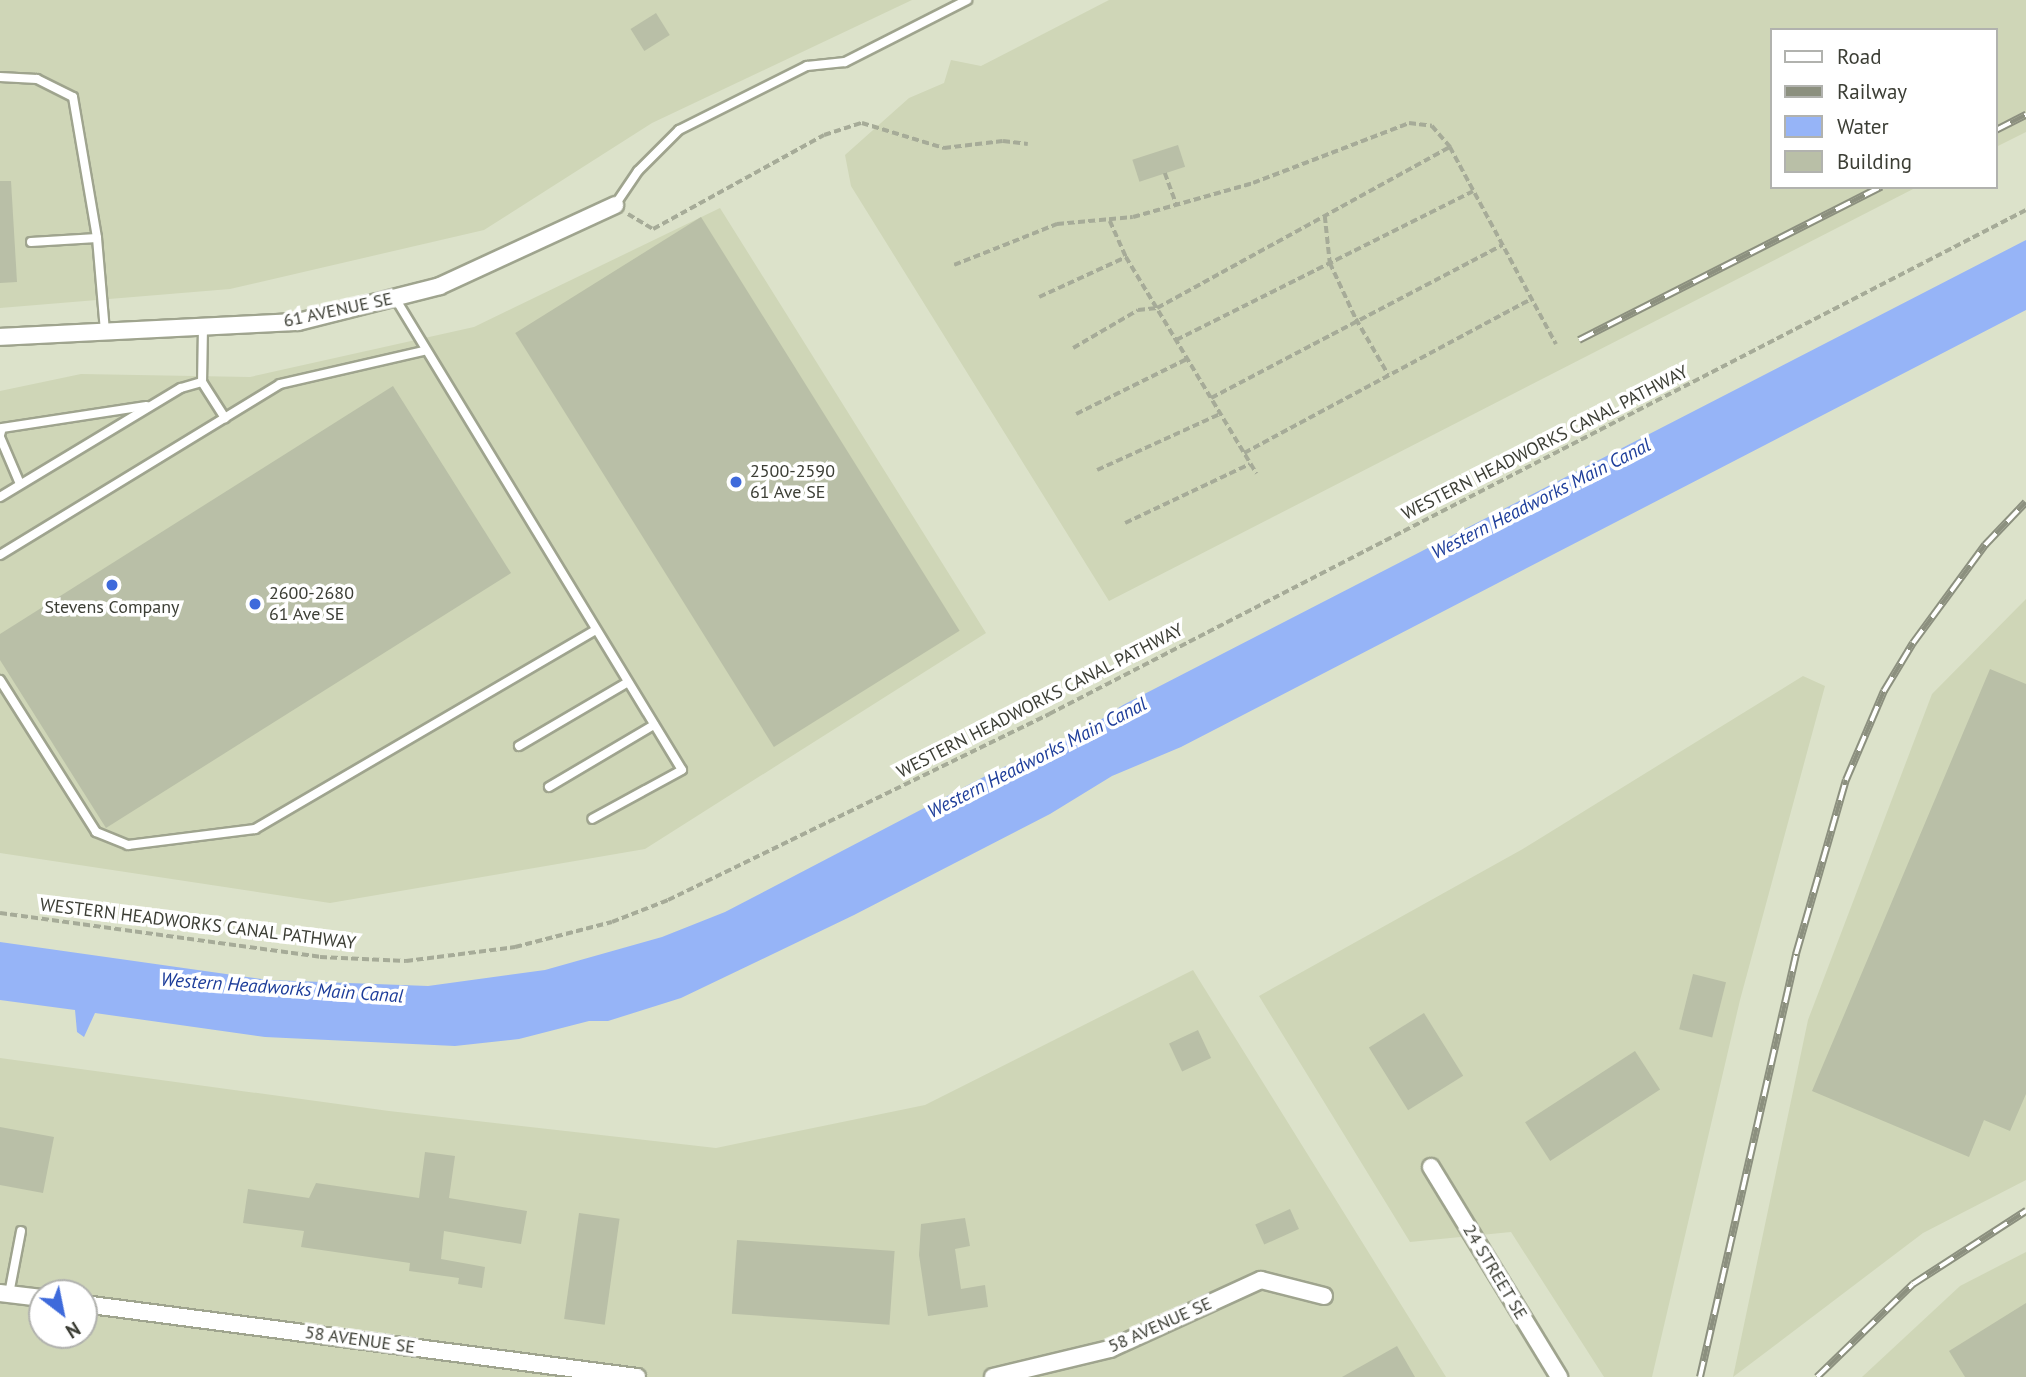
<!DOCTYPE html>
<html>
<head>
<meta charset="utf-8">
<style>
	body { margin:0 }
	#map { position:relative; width:2026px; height:1377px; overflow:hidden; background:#dce2ca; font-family:"PT Sans",sans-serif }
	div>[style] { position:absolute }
	.built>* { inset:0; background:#cfd6b7 }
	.water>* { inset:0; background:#96b4f7 }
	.building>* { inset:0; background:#b9bfa7; transform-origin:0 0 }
	.path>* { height:3.5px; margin-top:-1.75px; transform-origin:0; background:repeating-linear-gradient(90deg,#a6ab98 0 7px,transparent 0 10.5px) }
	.roads { filter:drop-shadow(2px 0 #9fa48e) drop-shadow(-2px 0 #9fa48e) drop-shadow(0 2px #9fa48e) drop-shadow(0 -2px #9fa48e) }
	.service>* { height:8px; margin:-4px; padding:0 4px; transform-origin:4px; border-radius:4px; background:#fff }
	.minor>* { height:16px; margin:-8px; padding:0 8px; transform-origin:8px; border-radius:8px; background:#fff }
	.rail>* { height:8px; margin-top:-4px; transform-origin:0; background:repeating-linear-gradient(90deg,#fff 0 16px,#8c907f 0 32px); box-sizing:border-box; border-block:2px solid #8c907f }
	.dots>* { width:19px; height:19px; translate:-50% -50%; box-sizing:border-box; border:4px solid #fff; border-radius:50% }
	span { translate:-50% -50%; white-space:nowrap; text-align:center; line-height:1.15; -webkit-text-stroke:7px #fff; paint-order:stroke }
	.street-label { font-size:18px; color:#3c3e35 }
	.poi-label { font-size:18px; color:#3c3e35 }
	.left { translate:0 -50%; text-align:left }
	.water-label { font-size:19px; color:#1d3d9a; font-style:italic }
	.legend { position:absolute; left:1770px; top:28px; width:228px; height:161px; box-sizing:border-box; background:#fff; border:2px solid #b1b2ae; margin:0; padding:9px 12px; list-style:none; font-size:21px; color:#3c3e35 }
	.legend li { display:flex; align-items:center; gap:14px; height:35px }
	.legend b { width:35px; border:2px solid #b1b2ae }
	.north { position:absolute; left:28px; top:1279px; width:70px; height:70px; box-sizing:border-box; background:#fff; border:2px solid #b1b2ae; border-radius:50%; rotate:148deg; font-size:19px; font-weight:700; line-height:28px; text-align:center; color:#3c3e35 }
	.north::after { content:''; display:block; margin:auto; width:24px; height:32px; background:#3e6adb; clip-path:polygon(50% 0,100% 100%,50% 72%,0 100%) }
</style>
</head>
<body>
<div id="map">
	<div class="built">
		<i style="clip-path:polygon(0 0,912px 0,652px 123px,484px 230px,230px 289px,0 308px)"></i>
		<i style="clip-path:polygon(1109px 0,2026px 0,2026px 132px,1996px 147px,1996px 30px,1772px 30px,1772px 187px,1917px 187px,1109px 601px,851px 186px,845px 155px,909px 98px,944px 83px,951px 60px,981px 66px)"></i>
		<i style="clip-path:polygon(720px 208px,986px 633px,645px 849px,330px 903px,0 853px,0 391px,81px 374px,250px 377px,474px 327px)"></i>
		<i style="clip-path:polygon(2026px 599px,2026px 1180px,1923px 1233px,1733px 1377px,1808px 1020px,1932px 694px)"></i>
		<i style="clip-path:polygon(1803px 676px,1825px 686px,1740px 1000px,1652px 1377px,1604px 1377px,1511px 1232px,1410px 1242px,1259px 996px,1521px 850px)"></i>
		<i style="clip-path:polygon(evenodd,1193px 970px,1446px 1377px,0 1377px,0 1058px,389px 1111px,716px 1148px,925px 1105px,1193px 970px,42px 1293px,84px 1293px,84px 1335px,42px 1335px,42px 1293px)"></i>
		<i style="clip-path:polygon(2026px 1252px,2026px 1377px,1862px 1377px,1960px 1286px)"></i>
	</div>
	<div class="water">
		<i style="clip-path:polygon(2026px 240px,2026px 310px,1181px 747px,1112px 776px,1050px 814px,854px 915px,681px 998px,608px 1021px,589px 1021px,519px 1039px,455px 1046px,265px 1037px,95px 1013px,84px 1037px,77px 1032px,75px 1010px,0 1000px,0 942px,269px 980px,428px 986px,545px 970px,662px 937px,725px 912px,997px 770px,1076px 736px,1123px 705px)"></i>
	</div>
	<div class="building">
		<i style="left:656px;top:13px;width:26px;height:30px;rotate:58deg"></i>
		<i style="left:1178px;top:145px;width:23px;height:48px;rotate:72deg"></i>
		<i style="clip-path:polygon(0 181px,11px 181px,17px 282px,0 283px)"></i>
		<i style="left:701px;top:217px;width:488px;height:219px;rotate:58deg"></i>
		<i style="clip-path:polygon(393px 386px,511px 573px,106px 828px,0 660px,0 634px)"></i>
		<i style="clip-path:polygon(1990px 669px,2026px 684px,2026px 1094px,2010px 1131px,1984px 1120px,1969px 1157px,1812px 1091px)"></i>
		<i style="left:1693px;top:974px;width:34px;height:57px;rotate:14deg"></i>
		<i style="left:1424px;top:1013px;width:74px;height:65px;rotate:58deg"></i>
		<i style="left:1198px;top:1030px;width:31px;height:32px;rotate:65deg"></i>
		<i style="left:1635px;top:1051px;width:46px;height:131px;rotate:57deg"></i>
		<i style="clip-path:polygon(0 1127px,54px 1137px,43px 1193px,0 1185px)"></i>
		<i style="clip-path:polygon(425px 1152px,455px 1156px,449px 1198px,527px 1211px,521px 1244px,444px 1231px,441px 1259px,485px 1267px,482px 1288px,458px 1284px,459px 1278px,409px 1271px,410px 1263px,301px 1247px,304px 1231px,243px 1223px,248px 1189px,309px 1198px,316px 1183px,419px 1198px)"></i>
		<i style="left:1290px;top:1209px;width:22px;height:38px;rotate:66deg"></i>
		<i style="left:579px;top:1213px;width:41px;height:107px;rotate:8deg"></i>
		<i style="clip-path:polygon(965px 1218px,970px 1246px,955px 1249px,961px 1289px,985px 1285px,988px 1307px,928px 1316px,919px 1255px,921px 1224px)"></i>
		<i style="left:737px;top:1240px;width:158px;height:74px;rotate:4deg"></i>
		<i style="clip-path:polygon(2026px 1303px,2026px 1377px,1965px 1377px,1949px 1351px)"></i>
		<i style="clip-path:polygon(1397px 1346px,1415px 1377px,1342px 1377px)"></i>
	</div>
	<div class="path">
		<i style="left:1165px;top:173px;width:33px;rotate:70deg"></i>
		<i style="left:628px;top:214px;width:29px;rotate:31deg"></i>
		<i style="left:653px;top:229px;width:195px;rotate:-28.8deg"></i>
		<i style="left:824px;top:135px;width:40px;rotate:-18deg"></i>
		<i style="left:862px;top:123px;width:86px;rotate:17deg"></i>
		<i style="left:944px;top:148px;width:59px;rotate:-6.8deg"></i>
		<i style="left:1003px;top:141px;width:25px;rotate:7deg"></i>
		<i style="left:1325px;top:216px;width:47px;rotate:83.9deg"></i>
		<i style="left:1330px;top:263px;width:62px;rotate:65.1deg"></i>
		<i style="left:1356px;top:319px;width:64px;rotate:59.8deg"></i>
		<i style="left:1110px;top:221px;width:39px;rotate:66deg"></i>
		<i style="left:1126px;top:257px;width:253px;rotate:58.9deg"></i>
		<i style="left:954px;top:265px;width:111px;rotate:-21.7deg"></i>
		<i style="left:1057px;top:224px;width:76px;rotate:-5.3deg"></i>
		<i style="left:1133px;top:217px;width:125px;rotate:-15.8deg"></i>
		<i style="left:1253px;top:183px;width:167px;rotate:-21deg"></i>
		<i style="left:1409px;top:123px;width:23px;rotate:7deg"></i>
		<i style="left:1432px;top:126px;width:28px;rotate:49deg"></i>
		<i style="left:1450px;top:147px;width:224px;rotate:61.7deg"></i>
		<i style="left:1039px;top:297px;width:96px;rotate:-24.7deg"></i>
		<i style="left:1176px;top:340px;width:332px;rotate:-26.6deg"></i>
		<i style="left:1073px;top:348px;width:75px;rotate:-30.3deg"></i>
		<i style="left:1138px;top:310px;width:19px;rotate:-6deg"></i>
		<i style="left:1157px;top:308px;width:334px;rotate:-28.8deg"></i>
		<i style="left:1211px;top:398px;width:329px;rotate:-27.7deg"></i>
		<i style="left:1076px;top:414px;width:124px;rotate:-26.4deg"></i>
		<i style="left:1244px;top:453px;width:326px;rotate:-28.2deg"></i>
		<i style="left:1097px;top:470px;width:135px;rotate:-24.5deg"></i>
		<i style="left:1125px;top:523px;width:138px;rotate:-25.3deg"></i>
		<i style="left:0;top:913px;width:323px;rotate:7.8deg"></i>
		<i style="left:320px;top:957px;width:86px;rotate:2.7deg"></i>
		<i style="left:406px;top:961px;width:110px;rotate:-7.3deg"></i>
		<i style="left:515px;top:947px;width:100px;rotate:-14.5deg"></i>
		<i style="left:612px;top:922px;width:60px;rotate:-21.4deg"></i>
		<i style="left:668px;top:900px;width:424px;rotate:-26deg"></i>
		<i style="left:1049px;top:714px;width:1099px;rotate:-27.29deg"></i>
	</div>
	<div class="roads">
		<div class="service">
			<i style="left:0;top:77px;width:37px;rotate:3deg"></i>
			<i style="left:37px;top:79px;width:40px;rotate:26.6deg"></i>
			<i style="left:73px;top:97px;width:143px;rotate:80.3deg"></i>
			<i style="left:97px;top:238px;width:94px;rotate:85.1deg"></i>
			<i style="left:615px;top:205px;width:41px;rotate:-55.9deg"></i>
			<i style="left:638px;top:171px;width:58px;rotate:-45deg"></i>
			<i style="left:679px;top:130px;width:143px;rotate:-26.6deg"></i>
			<i style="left:807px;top:66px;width:38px;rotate:-6deg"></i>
			<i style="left:845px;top:62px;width:137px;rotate:-26.9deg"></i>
			<i style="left:31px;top:242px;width:66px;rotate:-3.5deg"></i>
			<i style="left:395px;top:298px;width:552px;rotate:58.7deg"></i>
			<i style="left:682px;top:770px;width:102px;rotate:151.4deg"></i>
			<i style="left:203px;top:327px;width:55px;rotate:91deg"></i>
			<i style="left:202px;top:382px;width:43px;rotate:57.4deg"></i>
			<i style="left:0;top:435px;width:7px;rotate:-74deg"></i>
			<i style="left:2px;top:428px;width:146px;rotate:-8.7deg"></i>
			<i style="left:0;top:437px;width:51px;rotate:66.9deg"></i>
			<i style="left:0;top:497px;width:211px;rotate:-31.1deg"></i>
			<i style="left:181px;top:388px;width:22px;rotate:-16deg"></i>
			<i style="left:0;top:555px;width:328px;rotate:-31.4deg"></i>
			<i style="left:280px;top:384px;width:147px;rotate:-13deg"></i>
			<i style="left:0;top:680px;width:180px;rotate:57.7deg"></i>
			<i style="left:96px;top:832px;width:35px;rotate:22deg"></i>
			<i style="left:128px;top:845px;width:128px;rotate:-7.2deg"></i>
			<i style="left:255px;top:829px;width:394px;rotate:-30.3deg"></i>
			<i style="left:519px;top:746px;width:126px;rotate:-30.4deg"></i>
			<i style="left:549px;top:787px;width:122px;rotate:-30.6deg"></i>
			<i style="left:9px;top:1294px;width:64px;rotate:-79.2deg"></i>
		</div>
		<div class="minor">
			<i style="left:0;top:337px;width:298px;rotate:-2.9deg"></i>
			<i style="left:298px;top:322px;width:146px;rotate:-14.2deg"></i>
			<i style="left:440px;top:286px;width:193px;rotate:-24.8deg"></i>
			<i style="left:1431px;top:1167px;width:246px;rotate:58.6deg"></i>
			<i style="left:0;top:1293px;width:42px;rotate:6.8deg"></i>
			<i style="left:84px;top:1304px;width:558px;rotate:7.52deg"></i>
			<i style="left:993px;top:1377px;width:120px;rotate:-13.5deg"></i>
			<i style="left:1110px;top:1349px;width:166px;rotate:-24.6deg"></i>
			<i style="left:1261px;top:1280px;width:65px;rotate:14.3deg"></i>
		</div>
	</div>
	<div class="rail">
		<i style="left:1996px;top:130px;width:34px;rotate:-27deg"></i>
		<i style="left:1579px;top:340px;width:339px;rotate:-26.9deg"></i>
		<i style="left:1700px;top:1377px;width:434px;rotate:-77.2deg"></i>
		<i style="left:1796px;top:954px;width:181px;rotate:-74deg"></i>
		<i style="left:1846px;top:780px;width:97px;rotate:-66.9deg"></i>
		<i style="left:1884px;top:691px;width:56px;rotate:-58.9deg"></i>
		<i style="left:1913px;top:643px;width:122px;rotate:-53.7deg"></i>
		<i style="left:1985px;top:545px;width:59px;rotate:-46.4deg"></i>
		<i style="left:1817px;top:1377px;width:134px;rotate:-44.1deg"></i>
		<i style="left:1913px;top:1284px;width:135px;rotate:-32.9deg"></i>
	</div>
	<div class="dots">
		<i style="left:736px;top:482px;background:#3e6adb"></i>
		<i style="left:112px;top:585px;background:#3e6adb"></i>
		<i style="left:255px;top:604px;background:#3e6adb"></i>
	</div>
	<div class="street-label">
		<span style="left:338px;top:310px;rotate:-12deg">61 AVENUE SE</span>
		<span style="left:1545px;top:443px;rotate:-27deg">WESTERN HEADWORKS CANAL PATHWAY</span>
		<span style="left:1040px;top:701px;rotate:-27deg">WESTERN HEADWORKS CANAL PATHWAY</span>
		<span style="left:198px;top:924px;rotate:7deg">WESTERN HEADWORKS CANAL PATHWAY</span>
		<span style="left:1495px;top:1272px;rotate:59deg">24 STREET SE</span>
		<span style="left:1160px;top:1325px;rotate:-24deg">58 AVENUE SE</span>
		<span style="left:360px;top:1340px;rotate:8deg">58 AVENUE SE</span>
	</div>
	<div class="poi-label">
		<span class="left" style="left:750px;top:482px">2500-2590<br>61 Ave SE</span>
		<span class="left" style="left:269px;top:604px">2600-2680<br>61 Ave SE</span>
		<span style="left:112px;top:607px">Stevens Company</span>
	</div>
	<div class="water-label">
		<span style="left:1541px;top:499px;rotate:-27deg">Western Headworks Main Canal</span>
		<span style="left:1037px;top:758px;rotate:-27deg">Western Headworks Main Canal</span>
		<span style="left:282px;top:988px;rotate:4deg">Western Headworks Main Canal</span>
	</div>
	<ul class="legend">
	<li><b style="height:9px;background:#fff"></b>Road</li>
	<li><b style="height:9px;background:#8c907f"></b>Railway</li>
	<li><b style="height:19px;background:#96b4f7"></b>Water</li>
	<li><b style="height:19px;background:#b9bfa7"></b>Building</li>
	</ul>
	<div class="north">N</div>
</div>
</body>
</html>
